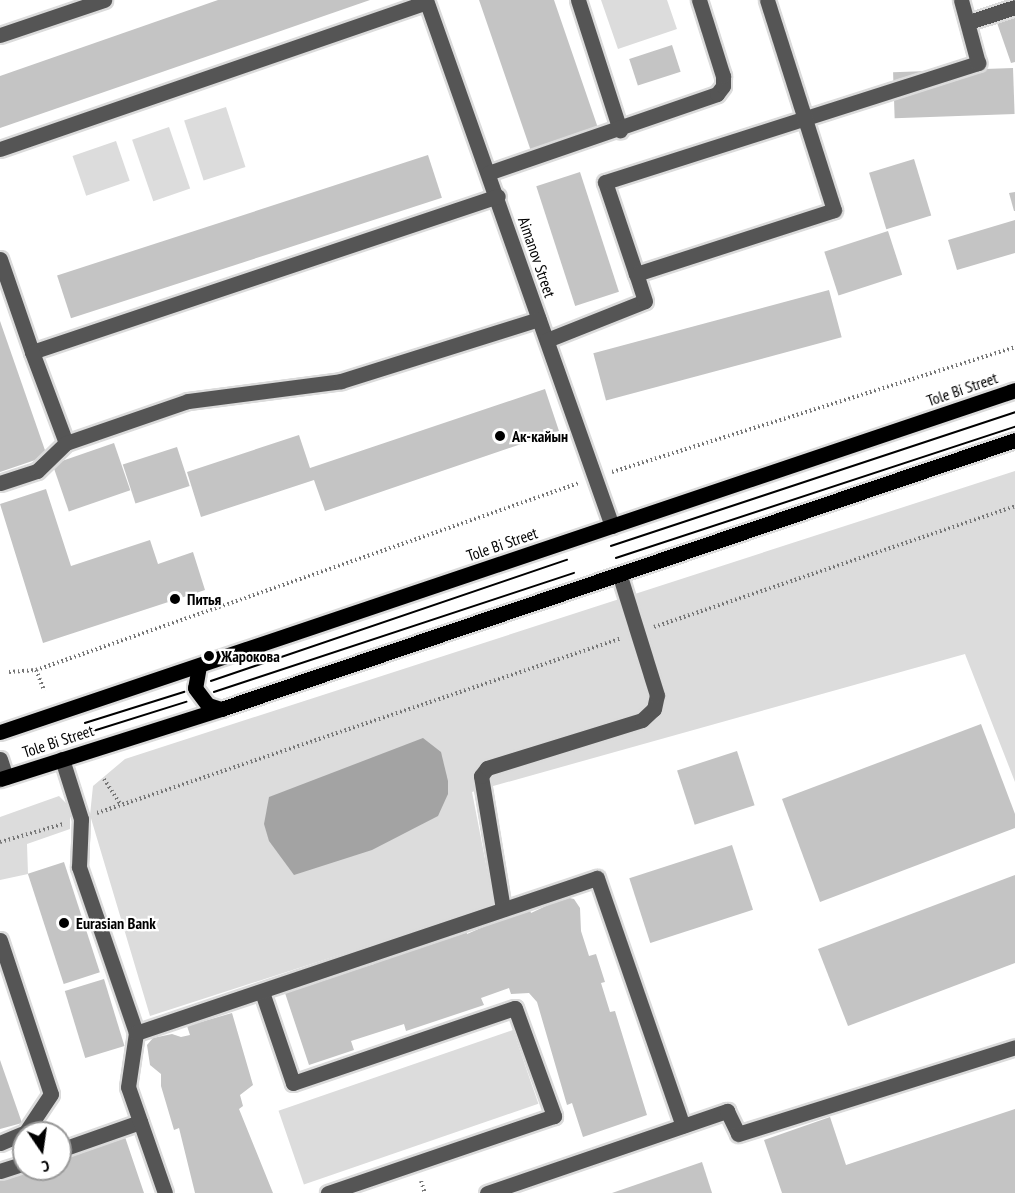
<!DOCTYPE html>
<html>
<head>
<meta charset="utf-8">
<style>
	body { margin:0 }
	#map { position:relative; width:1015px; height:1193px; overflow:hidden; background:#fff; font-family:"PT Sans Narrow",sans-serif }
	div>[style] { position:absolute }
	.green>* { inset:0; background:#dcdcdc; transform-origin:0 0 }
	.water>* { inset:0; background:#a3a3a3 }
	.building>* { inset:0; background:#c4c4c4; transform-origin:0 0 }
	.path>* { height:4px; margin-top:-2px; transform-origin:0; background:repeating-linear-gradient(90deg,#777 0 1.5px,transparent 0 4.5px) }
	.roads { filter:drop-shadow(2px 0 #dbdbdb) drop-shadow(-2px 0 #dbdbdb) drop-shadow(0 2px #dbdbdb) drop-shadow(0 -2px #dbdbdb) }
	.minor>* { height:15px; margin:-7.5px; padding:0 7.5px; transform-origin:7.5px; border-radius:7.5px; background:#555 }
	.major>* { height:15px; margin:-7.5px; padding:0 7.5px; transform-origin:7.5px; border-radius:7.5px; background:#000 }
	.tram>* { height:1.5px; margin:-0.75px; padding:0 0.75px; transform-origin:0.75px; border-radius:0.75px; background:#000 }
	.dots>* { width:16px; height:16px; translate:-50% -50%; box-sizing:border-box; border:3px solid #fff; border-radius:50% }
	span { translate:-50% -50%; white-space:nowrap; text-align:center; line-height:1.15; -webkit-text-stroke:4.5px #fff; paint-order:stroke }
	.street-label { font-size:16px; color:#000 }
	.poi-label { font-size:16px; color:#000; font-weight:700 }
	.left { translate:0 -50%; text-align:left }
	.north { position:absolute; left:12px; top:1121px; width:60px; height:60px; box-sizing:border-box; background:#fff; border:2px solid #999; border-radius:50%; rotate:167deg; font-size:16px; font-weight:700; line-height:24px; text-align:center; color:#000 }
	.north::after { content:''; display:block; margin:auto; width:21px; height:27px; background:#000; clip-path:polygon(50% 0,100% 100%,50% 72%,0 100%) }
</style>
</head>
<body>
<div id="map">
	<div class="green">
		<i style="clip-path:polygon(601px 0,667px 0,677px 29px,618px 49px)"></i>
		<i style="left:226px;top:107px;width:63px;height:44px;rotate:72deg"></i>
		<i style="left:169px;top:127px;width:65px;height:39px;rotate:71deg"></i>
		<i style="left:116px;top:141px;width:42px;height:46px;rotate:71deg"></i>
		<i style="clip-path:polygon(1015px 471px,1015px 782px,965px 654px,472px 792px,494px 905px,150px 1016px,90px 815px,93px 786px,125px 759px)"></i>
		<i style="clip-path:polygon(59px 796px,70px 807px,70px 829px,27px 844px,28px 874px,0 880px,0 817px)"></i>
		<i style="left:513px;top:1030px;width:78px;height:248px;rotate:71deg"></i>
	</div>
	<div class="water">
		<i style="clip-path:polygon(423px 738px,441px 752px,448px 781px,448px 794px,438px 816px,372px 850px,294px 875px,269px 841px,264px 824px,269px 797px)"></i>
	</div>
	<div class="building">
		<i style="clip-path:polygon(218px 0,370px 0,0 128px,0 76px)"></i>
		<i style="clip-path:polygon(479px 0,554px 0,599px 131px,532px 154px)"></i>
		<i style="clip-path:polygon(1015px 10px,1015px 62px,1011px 63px,995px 17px)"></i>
		<i style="left:672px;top:45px;width:28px;height:45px;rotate:72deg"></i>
		<i style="left:1013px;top:68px;width:46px;height:120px;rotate:88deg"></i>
		<i style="left:428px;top:155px;width:45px;height:390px;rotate:72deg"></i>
		<i style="left:914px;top:159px;width:59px;height:47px;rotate:73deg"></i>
		<i style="left:580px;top:172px;width:126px;height:46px;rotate:72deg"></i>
		<i style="clip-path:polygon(1015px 192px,1015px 211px,1014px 211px,1009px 193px)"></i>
		<i style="clip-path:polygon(1015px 220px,1015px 253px,957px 270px,948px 240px)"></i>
		<i style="left:888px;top:231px;width:46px;height:67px;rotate:72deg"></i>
		<i style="left:829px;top:290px;width:49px;height:244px;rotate:75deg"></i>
		<i style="clip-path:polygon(0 321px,47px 456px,0 472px)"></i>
		<i style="clip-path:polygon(545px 389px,559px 431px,325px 511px,314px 480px,201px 517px,187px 472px,299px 435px,310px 468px)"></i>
		<i style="left:114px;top:443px;width:50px;height:65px;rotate:71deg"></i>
		<i style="left:177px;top:447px;width:41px;height:57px;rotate:72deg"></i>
		<i style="clip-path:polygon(46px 489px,71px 566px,150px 540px,158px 564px,193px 552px,205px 590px,43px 643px,0 504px)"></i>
		<i style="clip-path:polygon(981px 724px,1015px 814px,1015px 828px,820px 902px,782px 799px)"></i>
		<i style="left:737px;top:751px;width:57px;height:63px;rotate:72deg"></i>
		<i style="left:732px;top:845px;width:68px;height:108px;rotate:72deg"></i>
		<i style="left:64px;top:862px;width:116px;height:38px;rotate:72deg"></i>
		<i style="clip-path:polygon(1015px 875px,1015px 963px,848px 1026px,818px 949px)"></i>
		<i style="clip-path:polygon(565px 897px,574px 899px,580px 908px,581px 931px,589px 956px,596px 954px,605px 982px,601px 983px,610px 1012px,615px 1011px,647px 1115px,583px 1137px,572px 1103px,567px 1105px,537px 1002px,529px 993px,511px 994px,509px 988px,481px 998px,484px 1005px,406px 1031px,404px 1024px,351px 1041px,354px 1050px,309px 1065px,284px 990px,374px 964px,372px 958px,465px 927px,467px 934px,529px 907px,531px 913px)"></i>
		<i style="left:104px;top:979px;width:70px;height:41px;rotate:73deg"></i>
		<i style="clip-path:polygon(232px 1013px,253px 1085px,240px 1095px,243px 1106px,239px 1109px,273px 1193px,195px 1193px,179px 1128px,174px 1130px,161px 1086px,161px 1074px,150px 1065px,147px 1045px,153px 1038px,172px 1034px,181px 1037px,190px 1035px,187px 1026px)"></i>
		<i style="clip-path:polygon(0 1060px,22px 1123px,0 1129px)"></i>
		<i style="clip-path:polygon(1015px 1109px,1015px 1193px,782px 1193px,764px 1140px,830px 1117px,846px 1165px)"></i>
		<i style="clip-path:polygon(124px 1134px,144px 1193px,0 1193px,0 1177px,23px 1169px,60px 1169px,60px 1156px)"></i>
		<i style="clip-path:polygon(702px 1162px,712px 1193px,612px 1193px)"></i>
	</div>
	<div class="path">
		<i style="left:612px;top:472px;width:422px;rotate:-17.2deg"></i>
		<i style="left:654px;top:627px;width:381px;rotate:-18.5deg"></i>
		<i style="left:36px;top:670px;width:22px;rotate:68deg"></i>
		<i style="left:9px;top:672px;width:27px;rotate:-4deg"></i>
		<i style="left:36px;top:670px;width:574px;rotate:-19deg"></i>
		<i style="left:104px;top:779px;width:31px;rotate:57deg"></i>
		<i style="left:97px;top:813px;width:553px;rotate:-18.43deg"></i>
		<i style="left:0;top:842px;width:66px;rotate:-15.9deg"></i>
		<i style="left:421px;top:1181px;width:13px;rotate:72deg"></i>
	</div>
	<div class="roads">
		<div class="minor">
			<i style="left:426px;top:0;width:558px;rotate:70.53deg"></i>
			<i style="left:578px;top:0;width:137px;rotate:72.1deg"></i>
			<i style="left:969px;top:22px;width:48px;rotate:-18.1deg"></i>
			<i style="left:0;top:35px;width:110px;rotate:-18.6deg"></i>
			<i style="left:0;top:149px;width:451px;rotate:-19deg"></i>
			<i style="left:488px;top:173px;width:242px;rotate:-19deg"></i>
			<i style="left:717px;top:94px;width:10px;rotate:-53deg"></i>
			<i style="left:723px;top:86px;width:10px;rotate:-90deg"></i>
			<i style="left:723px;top:76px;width:80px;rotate:-107.5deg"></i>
			<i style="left:0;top:259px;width:98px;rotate:71deg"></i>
			<i style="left:32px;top:352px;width:491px;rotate:-18.5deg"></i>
			<i style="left:636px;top:274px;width:97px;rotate:-108.6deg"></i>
			<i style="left:605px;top:182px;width:392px;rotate:-17.7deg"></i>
			<i style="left:978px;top:63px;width:65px;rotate:-105.1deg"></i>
			<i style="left:547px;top:340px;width:105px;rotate:-21.7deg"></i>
			<i style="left:645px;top:301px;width:28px;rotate:-108deg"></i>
			<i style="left:636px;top:274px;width:208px;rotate:-17.9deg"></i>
			<i style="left:834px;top:210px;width:220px;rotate:-107.7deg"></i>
			<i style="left:32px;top:352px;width:97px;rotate:69.5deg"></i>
			<i style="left:0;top:483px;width:39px;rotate:-18deg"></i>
			<i style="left:37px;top:471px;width:40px;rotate:-44deg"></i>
			<i style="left:66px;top:443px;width:129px;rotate:-19deg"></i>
			<i style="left:188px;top:401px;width:154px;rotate:-7.4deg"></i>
			<i style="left:341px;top:381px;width:207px;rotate:-17.4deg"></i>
			<i style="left:0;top:759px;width:19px;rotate:72deg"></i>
			<i style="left:62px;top:759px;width:63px;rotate:72.4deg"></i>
			<i style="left:81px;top:819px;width:48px;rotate:92.4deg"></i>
			<i style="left:79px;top:867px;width:176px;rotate:71deg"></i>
			<i style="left:503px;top:909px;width:135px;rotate:-99.4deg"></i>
			<i style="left:481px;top:776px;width:10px;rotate:-53deg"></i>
			<i style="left:487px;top:768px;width:162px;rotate:-17.2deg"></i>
			<i style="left:642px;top:720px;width:16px;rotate:-43deg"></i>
			<i style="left:654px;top:709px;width:14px;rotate:-78deg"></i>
			<i style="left:657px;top:695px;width:125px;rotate:-107.3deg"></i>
			<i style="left:0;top:940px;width:162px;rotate:71.7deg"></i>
			<i style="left:51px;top:1094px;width:47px;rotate:123.7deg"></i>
			<i style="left:262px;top:992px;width:96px;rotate:71.2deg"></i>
			<i style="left:293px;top:1083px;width:234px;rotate:-18.7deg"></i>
			<i style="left:515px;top:1008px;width:115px;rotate:70.1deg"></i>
			<i style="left:554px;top:1116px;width:239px;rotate:161.2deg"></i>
			<i style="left:0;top:1143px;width:26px;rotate:-23deg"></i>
			<i style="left:60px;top:1150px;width:85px;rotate:-19.3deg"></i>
			<i style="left:0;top:1171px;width:25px;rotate:-18deg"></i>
			<i style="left:165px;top:1193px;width:112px;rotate:-109.2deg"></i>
			<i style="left:128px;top:1087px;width:55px;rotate:-81.6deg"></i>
			<i style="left:136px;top:1033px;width:486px;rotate:-18.6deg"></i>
			<i style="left:597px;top:878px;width:262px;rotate:70.9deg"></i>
			<i style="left:487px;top:1193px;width:254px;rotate:-18.9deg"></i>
			<i style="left:727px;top:1111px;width:25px;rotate:64deg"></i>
			<i style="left:738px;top:1134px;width:290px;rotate:-17.4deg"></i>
		</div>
		<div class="major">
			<i style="left:199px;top:666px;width:22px;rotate:100deg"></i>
			<i style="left:195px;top:688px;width:21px;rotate:53deg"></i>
			<i style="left:208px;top:705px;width:14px;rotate:17deg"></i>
			<i style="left:0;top:732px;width:1071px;rotate:-18.62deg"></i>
			<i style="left:0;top:779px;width:232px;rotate:-17.6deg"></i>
			<i style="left:221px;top:709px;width:838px;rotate:-18.72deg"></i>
		</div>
	</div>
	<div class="tram">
		<i style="left:611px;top:546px;width:426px;rotate:-18.3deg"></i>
		<i style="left:616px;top:558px;width:420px;rotate:-18.2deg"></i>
		<i style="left:211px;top:681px;width:376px;rotate:-18.8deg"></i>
		<i style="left:214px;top:692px;width:379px;rotate:-18.3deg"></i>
		<i style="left:85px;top:723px;width:104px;rotate:-17.4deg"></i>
		<i style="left:90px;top:732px;width:101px;rotate:-17.4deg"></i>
	</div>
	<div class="dots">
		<i style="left:500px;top:436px;background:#000"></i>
		<i style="left:175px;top:599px;background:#000"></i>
		<i style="left:209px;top:656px;background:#000"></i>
		<i style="left:64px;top:923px;background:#000"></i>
	</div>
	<div class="street-label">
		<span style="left:537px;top:257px;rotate:71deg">Aimanov Street</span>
		<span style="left:962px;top:389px;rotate:-19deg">Tole Bi Street</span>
		<span style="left:502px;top:544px;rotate:-19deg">Tole Bi Street</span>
		<span style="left:58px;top:741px;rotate:-18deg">Tole Bi Street</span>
	</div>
	<div class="poi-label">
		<span class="left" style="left:512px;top:436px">Ак-кайын</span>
		<span class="left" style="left:187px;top:599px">Питья</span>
		<span class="left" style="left:221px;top:656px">Жарокова</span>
		<span class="left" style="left:76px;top:923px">Eurasian Bank</span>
	</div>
	<div class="north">С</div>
</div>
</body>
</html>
